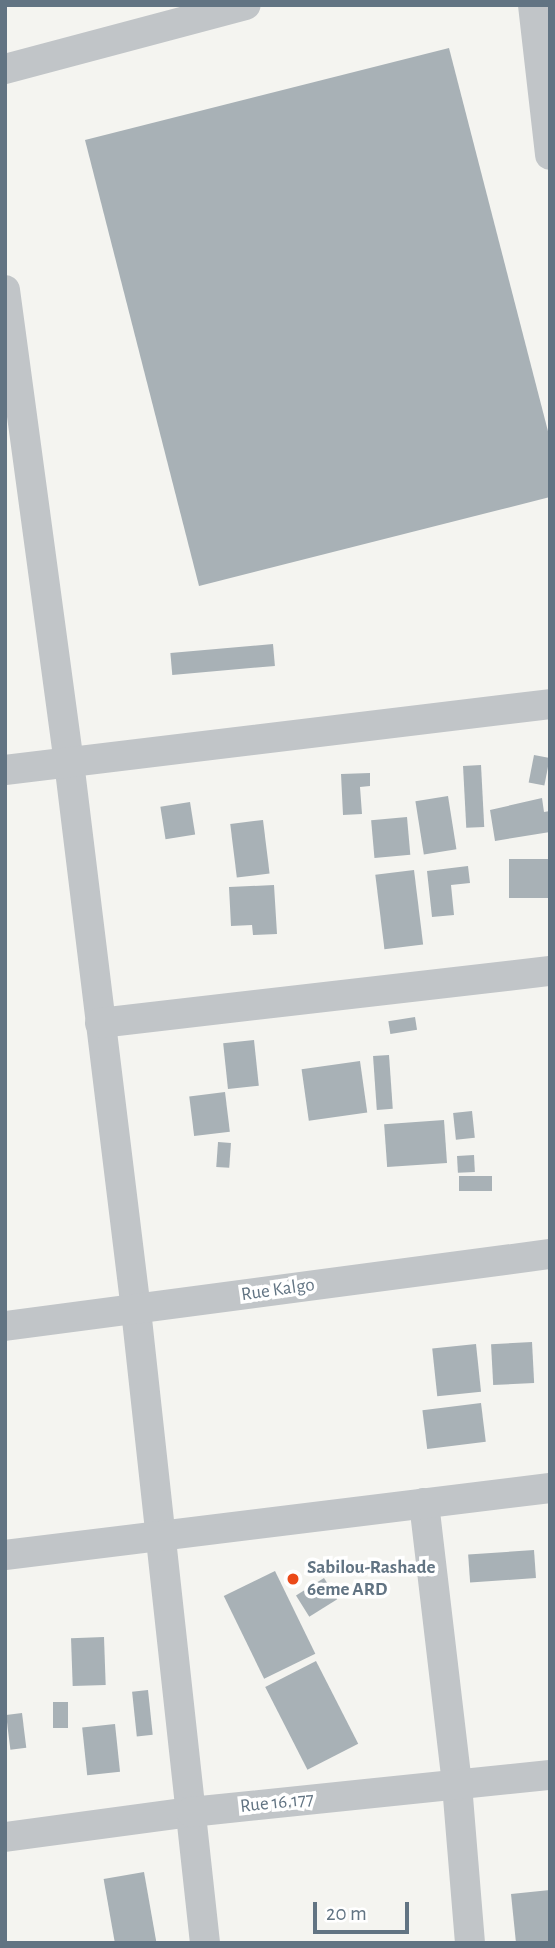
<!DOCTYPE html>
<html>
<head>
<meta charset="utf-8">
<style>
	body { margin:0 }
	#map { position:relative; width:555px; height:1948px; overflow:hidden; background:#f4f4f0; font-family:"Alegreya Sans",sans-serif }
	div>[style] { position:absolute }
	.building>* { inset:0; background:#a8b1b6; transform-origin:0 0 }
	.minor>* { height:30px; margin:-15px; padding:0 15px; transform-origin:15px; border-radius:15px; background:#c1c5c8 }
	.dots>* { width:19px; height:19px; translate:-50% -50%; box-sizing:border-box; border:4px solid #fff; border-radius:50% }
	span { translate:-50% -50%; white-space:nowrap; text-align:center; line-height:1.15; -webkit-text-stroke:7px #fff; paint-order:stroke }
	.street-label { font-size:19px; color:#627483 }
	.poi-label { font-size:19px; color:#627483; font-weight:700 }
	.left { translate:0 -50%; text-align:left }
	.frame { position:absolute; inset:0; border:7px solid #627483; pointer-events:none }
	.scale { position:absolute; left:313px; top:1902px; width:96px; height:32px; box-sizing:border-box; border:4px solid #627483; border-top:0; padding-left:9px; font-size:21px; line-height:24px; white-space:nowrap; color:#627483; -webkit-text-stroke:5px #fff; paint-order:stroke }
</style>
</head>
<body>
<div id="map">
	<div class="building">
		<i style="clip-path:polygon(449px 48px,550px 439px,550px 497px,199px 586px,85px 140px)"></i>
		<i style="left:273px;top:644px;width:22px;height:103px;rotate:85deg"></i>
		<i style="left:534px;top:755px;width:16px;height:28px;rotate:11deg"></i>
		<i style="left:481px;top:765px;width:62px;height:18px;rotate:87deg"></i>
		<i style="clip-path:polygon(370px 773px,370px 786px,360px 787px,362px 814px,343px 815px,341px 774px)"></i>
		<i style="left:448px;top:796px;width:54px;height:33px;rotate:81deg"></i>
		<i style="clip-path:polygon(542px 798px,544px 812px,550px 811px,550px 832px,495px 841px,490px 810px)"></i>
		<i style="left:190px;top:802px;width:33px;height:30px;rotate:81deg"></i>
		<i style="left:407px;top:817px;width:38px;height:36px;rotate:85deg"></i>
		<i style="left:263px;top:820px;width:54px;height:33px;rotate:83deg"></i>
		<i style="left:550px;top:859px;width:39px;height:41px;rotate:90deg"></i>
		<i style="clip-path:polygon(468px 866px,470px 883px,451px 885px,454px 915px,432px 917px,427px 871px)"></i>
		<i style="left:414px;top:870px;width:75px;height:39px;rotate:83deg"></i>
		<i style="clip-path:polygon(274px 885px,277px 934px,253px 935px,252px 925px,231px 926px,229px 887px)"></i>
		<i style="left:415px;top:1017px;width:13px;height:27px;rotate:81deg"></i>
		<i style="left:254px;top:1040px;width:46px;height:31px;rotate:84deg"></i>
		<i style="left:389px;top:1055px;width:54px;height:16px;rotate:86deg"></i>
		<i style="left:360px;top:1061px;width:52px;height:59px;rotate:82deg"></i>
		<i style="left:225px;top:1092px;width:40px;height:36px;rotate:83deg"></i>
		<i style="left:472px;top:1111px;width:27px;height:19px;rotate:84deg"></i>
		<i style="left:444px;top:1120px;width:43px;height:60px;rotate:86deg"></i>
		<i style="left:218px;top:1142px;width:13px;height:25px;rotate:4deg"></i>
		<i style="left:474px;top:1155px;width:17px;height:17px;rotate:87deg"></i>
		<i style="left:459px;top:1176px;width:33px;height:15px"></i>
		<i style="left:532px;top:1342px;width:41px;height:41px;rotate:87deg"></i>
		<i style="left:476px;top:1344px;width:48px;height:44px;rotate:84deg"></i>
		<i style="left:481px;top:1403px;width:39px;height:59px;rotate:83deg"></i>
		<i style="left:534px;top:1550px;width:28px;height:66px;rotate:86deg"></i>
		<i style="left:275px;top:1571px;width:92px;height:57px;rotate:64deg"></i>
		<i style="left:324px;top:1578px;width:25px;height:33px;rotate:58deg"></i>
		<i style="left:104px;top:1637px;width:48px;height:33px;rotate:88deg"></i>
		<i style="left:316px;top:1661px;width:93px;height:57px;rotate:63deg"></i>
		<i style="left:148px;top:1690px;width:45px;height:16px;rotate:84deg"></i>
		<i style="left:53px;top:1702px;width:15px;height:26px"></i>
		<i style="left:22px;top:1713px;width:35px;height:16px;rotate:83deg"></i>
		<i style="left:115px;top:1724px;width:48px;height:33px;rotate:84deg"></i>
		<i style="left:144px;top:1872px;width:72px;height:41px;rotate:80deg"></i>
		<i style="clip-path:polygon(550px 1890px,550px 1943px,516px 1943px,511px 1894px)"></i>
	</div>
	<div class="minor">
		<i style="left:533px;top:5px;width:151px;rotate:83.5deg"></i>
		<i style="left:5px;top:69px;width:249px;rotate:-14.9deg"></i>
		<i style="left:5px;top:290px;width:476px;rotate:82.3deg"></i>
		<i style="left:69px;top:762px;width:552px;rotate:83.03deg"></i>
		<i style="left:136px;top:1310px;width:637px;rotate:83.78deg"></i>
		<i style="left:5px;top:770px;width:549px;rotate:-6.9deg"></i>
		<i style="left:100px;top:1023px;width:453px;rotate:-6.6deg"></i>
		<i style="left:5px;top:1326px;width:550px;rotate:-7.53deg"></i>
		<i style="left:424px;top:1503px;width:284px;rotate:83.3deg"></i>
		<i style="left:457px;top:1785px;width:159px;rotate:85.3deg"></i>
		<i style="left:5px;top:1555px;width:549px;rotate:-7.01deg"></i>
		<i style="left:5px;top:1837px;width:188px;rotate:-7.7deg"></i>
		<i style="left:191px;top:1812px;width:361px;rotate:-5.9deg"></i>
	</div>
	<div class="dots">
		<i style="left:293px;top:1579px;background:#eb4a19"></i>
	</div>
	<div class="street-label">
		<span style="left:278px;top:1290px;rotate:-8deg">Rue Kalgo</span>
		<span style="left:277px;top:1803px;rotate:-6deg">Rue 16.177</span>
	</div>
	<div class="poi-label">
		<span class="left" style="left:307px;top:1579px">Sabilou-Rashade<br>6eme ARD</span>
	</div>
	<div class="frame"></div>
	<div class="scale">20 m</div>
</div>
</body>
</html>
